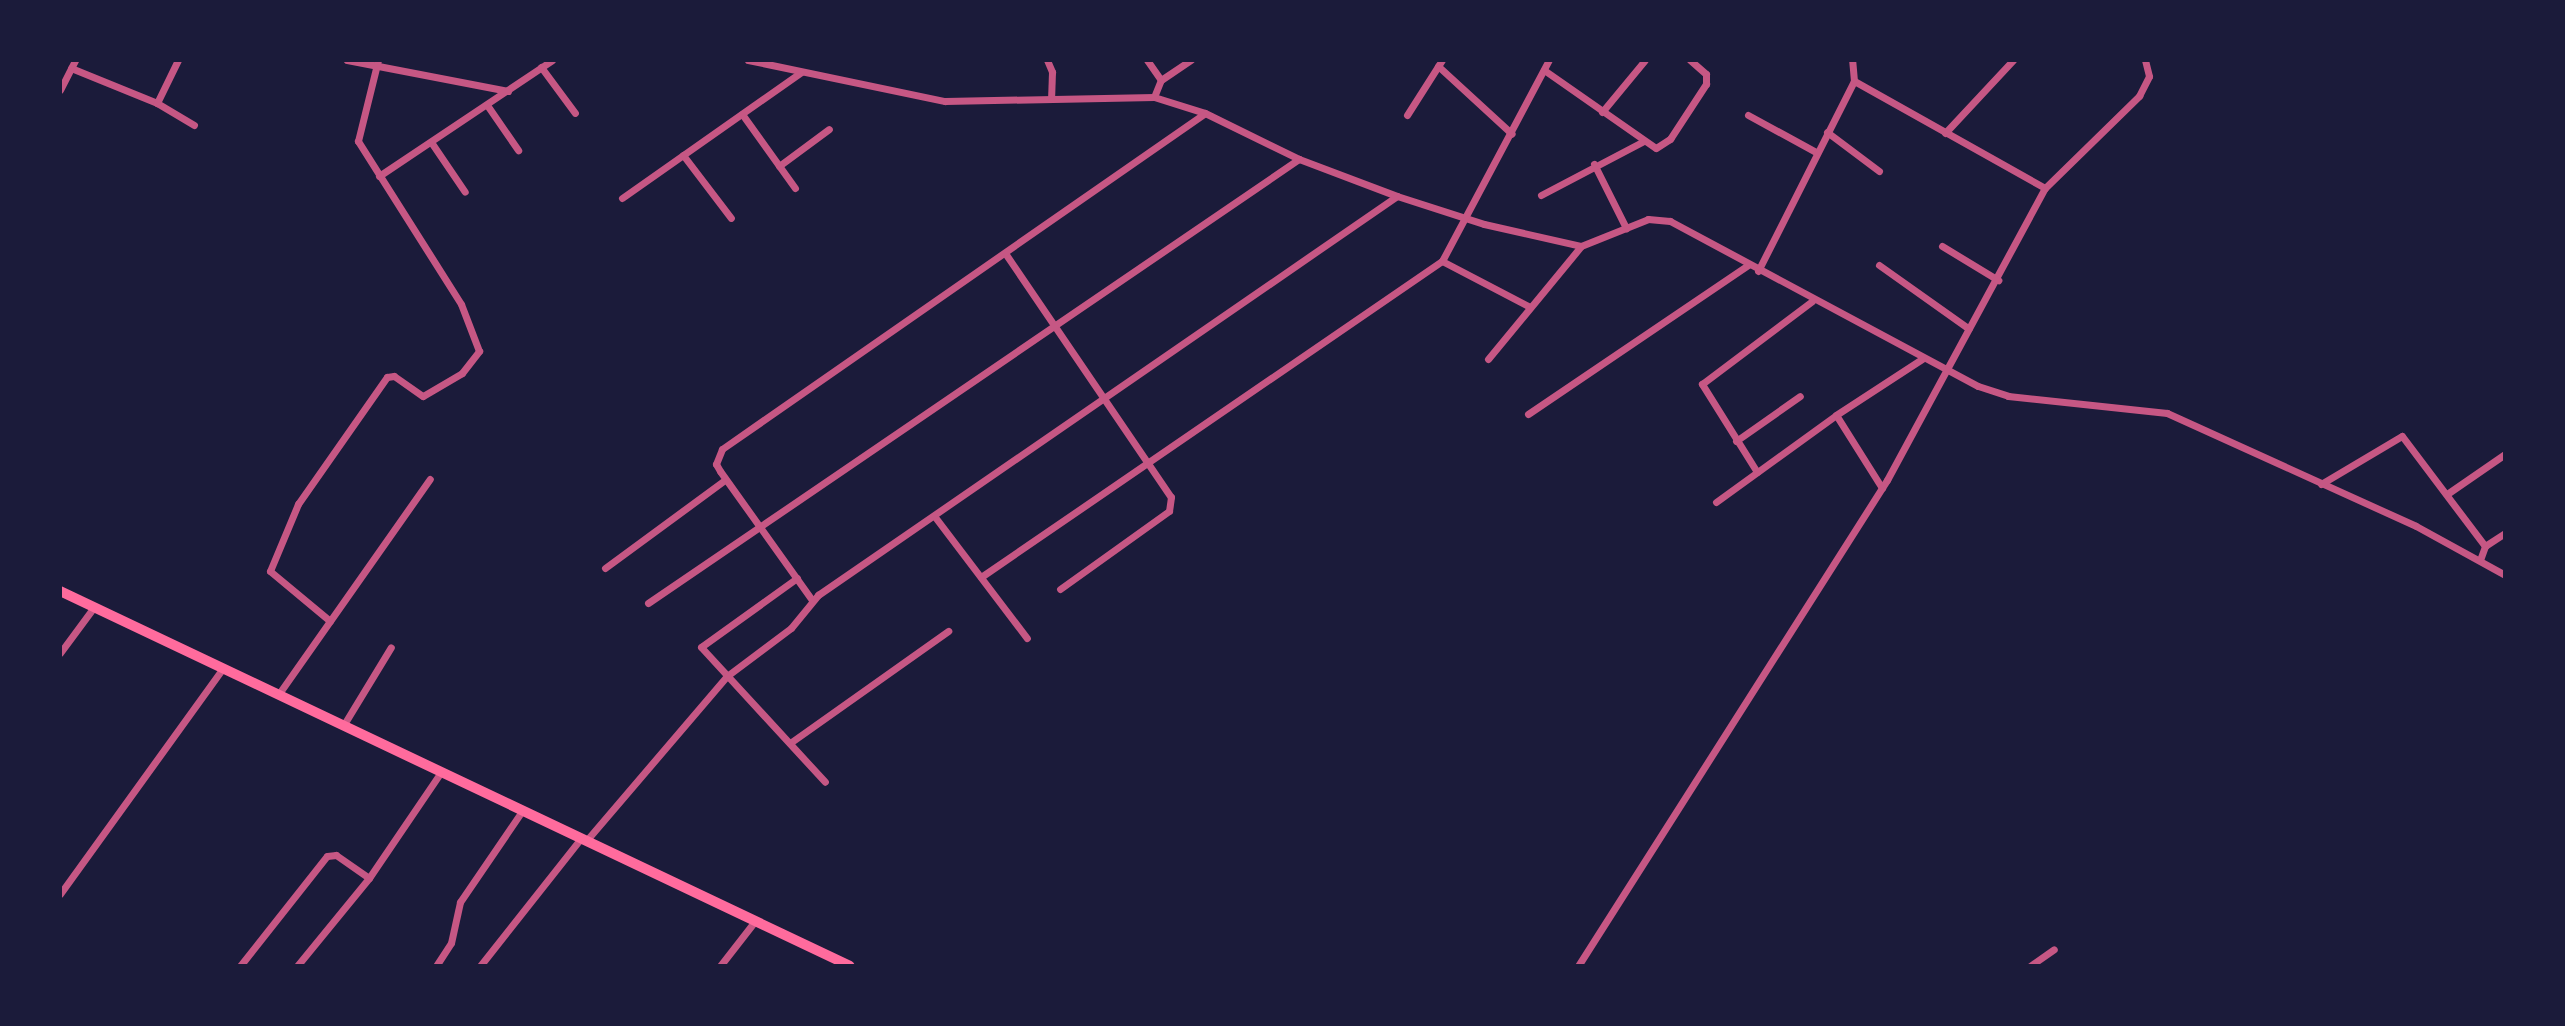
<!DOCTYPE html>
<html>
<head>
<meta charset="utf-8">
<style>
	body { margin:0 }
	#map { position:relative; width:2565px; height:1026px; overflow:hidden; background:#1b1b3a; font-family:Commissioner,sans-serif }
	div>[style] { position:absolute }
	.minor>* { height:7px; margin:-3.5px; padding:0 3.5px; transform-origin:3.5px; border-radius:3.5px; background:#c65784 }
	.secondary>* { height:10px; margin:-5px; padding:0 5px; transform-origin:5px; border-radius:5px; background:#ff6b9d }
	span { translate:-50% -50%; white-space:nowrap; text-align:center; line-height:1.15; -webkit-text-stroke:6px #1b1b3a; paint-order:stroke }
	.frame { position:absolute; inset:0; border:62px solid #1b1b3a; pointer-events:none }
</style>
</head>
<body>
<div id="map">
	<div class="minor">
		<i style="left:347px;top:60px;width:164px;rotate:10.9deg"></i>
		<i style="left:748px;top:60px;width:201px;rotate:11.8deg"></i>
		<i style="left:945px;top:101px;width:209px;rotate:-1.1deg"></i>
		<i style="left:1154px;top:97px;width:53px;rotate:17.4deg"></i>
		<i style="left:1205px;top:113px;width:105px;rotate:26.1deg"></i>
		<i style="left:1299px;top:159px;width:105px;rotate:20.7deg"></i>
		<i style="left:1397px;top:196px;width:91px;rotate:17.8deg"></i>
		<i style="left:1484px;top:224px;width:99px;rotate:12.8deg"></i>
		<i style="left:1581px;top:246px;width:72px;rotate:-21.9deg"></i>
		<i style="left:1648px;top:219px;width:22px;rotate:5deg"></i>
		<i style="left:1670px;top:221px;width:349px;rotate:28.2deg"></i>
		<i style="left:1978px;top:386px;width:32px;rotate:18deg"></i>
		<i style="left:2008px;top:396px;width:160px;rotate:6.1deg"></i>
		<i style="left:2167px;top:413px;width:273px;rotate:24.4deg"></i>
		<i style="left:2416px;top:526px;width:102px;rotate:28.8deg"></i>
		<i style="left:1047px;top:60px;width:13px;rotate:67deg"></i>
		<i style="left:1052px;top:72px;width:26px;rotate:92deg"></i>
		<i style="left:1147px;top:60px;width:24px;rotate:55deg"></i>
		<i style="left:1438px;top:66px;width:100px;rotate:42.6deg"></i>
		<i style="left:541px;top:67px;width:57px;rotate:53.5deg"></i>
		<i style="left:71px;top:68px;width:93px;rotate:22.1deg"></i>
		<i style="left:157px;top:103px;width:43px;rotate:30.7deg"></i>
		<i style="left:1544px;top:70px;width:136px;rotate:34.9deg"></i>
		<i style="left:1656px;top:148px;width:17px;rotate:-33deg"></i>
		<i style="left:1670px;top:139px;width:66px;rotate:-56.8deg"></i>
		<i style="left:1706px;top:84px;width:10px;rotate:-90deg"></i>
		<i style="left:1706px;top:74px;width:21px;rotate:-139deg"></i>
		<i style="left:60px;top:90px;width:34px;rotate:-63deg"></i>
		<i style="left:1154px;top:97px;width:18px;rotate:-68deg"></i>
		<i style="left:1161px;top:80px;width:36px;rotate:-34deg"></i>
		<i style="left:157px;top:103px;width:48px;rotate:-64deg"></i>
		<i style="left:487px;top:105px;width:55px;rotate:55.4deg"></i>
		<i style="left:1602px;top:112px;width:67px;rotate:-50.4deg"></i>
		<i style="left:742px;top:114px;width:91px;rotate:54.4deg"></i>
		<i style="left:1407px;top:115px;width:65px;rotate:-57.5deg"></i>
		<i style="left:1748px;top:115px;width:77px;rotate:28.6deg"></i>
		<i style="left:1827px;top:132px;width:65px;rotate:36.9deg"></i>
		<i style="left:1945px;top:133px;width:100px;rotate:-47deg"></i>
		<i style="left:431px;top:142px;width:60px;rotate:55.8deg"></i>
		<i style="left:683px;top:155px;width:79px;rotate:52.7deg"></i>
		<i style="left:1594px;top:164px;width:72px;rotate:63.4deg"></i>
		<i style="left:779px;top:166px;width:62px;rotate:-36.5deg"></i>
		<i style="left:379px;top:176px;width:208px;rotate:-33.8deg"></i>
		<i style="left:2045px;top:188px;width:132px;rotate:-44.4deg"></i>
		<i style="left:2139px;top:96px;width:22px;rotate:-63deg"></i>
		<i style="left:2149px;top:76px;width:16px;rotate:-104deg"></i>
		<i style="left:1541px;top:195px;width:114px;rotate:-27.7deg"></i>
		<i style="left:622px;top:198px;width:219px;rotate:-35.1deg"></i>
		<i style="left:1942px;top:246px;width:66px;rotate:31.3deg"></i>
		<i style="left:1005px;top:253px;width:295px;rotate:55.8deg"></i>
		<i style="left:1171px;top:497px;width:14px;rotate:98deg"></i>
		<i style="left:1169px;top:511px;width:134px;rotate:144.4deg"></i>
		<i style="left:1442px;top:261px;width:99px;rotate:27.6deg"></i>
		<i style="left:1879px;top:265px;width:110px;rotate:35.4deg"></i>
		<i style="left:1758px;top:271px;width:213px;rotate:-63.2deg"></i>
		<i style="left:1488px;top:359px;width:146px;rotate:-50.5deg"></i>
		<i style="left:1528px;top:414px;width:266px;rotate:-34.1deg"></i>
		<i style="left:1736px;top:441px;width:78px;rotate:-35.1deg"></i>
		<i style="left:1757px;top:472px;width:104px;rotate:-122deg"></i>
		<i style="left:1702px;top:384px;width:138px;rotate:-37deg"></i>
		<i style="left:2321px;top:484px;width:94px;rotate:-30.7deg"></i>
		<i style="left:2402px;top:436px;width:138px;rotate:53deg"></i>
		<i style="left:1882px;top:488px;width:86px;rotate:-122.2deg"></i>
		<i style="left:1836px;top:415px;width:103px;rotate:-33.1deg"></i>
		<i style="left:2447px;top:494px;width:70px;rotate:-34.6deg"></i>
		<i style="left:1716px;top:502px;width:148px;rotate:-35.9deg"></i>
		<i style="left:935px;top:517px;width:152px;rotate:52.8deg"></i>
		<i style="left:2480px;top:560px;width:15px;rotate:-70deg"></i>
		<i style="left:2485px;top:546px;width:24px;rotate:-33deg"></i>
		<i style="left:605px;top:568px;width:149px;rotate:-36.3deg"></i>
		<i style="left:981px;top:577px;width:559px;rotate:-34.43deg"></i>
		<i style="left:1442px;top:261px;width:228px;rotate:-62deg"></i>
		<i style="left:797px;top:578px;width:118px;rotate:144.3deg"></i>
		<i style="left:701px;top:647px;width:183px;rotate:47.4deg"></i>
		<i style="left:812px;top:600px;width:158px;rotate:-125.5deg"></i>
		<i style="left:720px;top:471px;width:8px;rotate:-120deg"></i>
		<i style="left:716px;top:464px;width:16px;rotate:-68deg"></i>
		<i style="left:722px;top:449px;width:588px;rotate:-34.82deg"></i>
		<i style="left:648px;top:603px;width:788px;rotate:-34.3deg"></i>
		<i style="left:330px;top:621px;width:78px;rotate:-140.2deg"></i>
		<i style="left:270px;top:571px;width:73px;rotate:-67.3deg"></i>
		<i style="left:298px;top:504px;width:155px;rotate:-55deg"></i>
		<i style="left:387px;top:377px;width:7px;rotate:-8deg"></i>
		<i style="left:394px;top:376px;width:35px;rotate:35deg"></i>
		<i style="left:423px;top:396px;width:45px;rotate:-30.5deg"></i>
		<i style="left:462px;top:373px;width:28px;rotate:-52deg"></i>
		<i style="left:479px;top:351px;width:50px;rotate:-111deg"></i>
		<i style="left:461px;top:304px;width:193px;rotate:-122.3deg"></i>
		<i style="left:358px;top:141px;width:83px;rotate:-76.1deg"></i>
		<i style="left:60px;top:653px;width:57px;rotate:-53.5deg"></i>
		<i style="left:278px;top:695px;width:264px;rotate:-54.9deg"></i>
		<i style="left:343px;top:726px;width:92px;rotate:-58.7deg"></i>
		<i style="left:790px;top:743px;width:194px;rotate:-35.3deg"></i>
		<i style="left:586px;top:841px;width:217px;rotate:-49.5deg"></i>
		<i style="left:727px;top:676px;width:80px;rotate:-36.9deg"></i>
		<i style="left:791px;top:628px;width:43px;rotate:-50.7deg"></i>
		<i style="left:818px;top:595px;width:703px;rotate:-34.57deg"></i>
		<i style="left:60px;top:894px;width:279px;rotate:-54.2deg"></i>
		<i style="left:240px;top:966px;width:140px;rotate:-51.7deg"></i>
		<i style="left:327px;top:856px;width:9px;rotate:-6deg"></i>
		<i style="left:336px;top:855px;width:40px;rotate:34.9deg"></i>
		<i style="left:297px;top:966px;width:114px;rotate:-50.7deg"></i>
		<i style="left:369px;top:878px;width:128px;rotate:-55.8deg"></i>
		<i style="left:436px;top:966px;width:27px;rotate:-57deg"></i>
		<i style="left:451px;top:943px;width:42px;rotate:-77.6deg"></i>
		<i style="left:460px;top:902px;width:110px;rotate:-55.7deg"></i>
		<i style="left:480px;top:966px;width:163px;rotate:-51.7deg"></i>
		<i style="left:720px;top:966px;width:57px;rotate:-52.1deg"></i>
		<i style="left:1578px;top:966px;width:576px;rotate:-57.55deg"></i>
		<i style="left:1887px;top:480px;width:332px;rotate:-61.6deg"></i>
		<i style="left:2045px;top:188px;width:219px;rotate:-150.7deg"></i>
		<i style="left:1854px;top:81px;width:21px;rotate:-95deg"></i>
		<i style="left:2030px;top:966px;width:29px;rotate:-35deg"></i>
	</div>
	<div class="secondary">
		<i style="left:60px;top:591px;width:874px;rotate:25.39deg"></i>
	</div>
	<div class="frame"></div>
</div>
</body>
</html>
